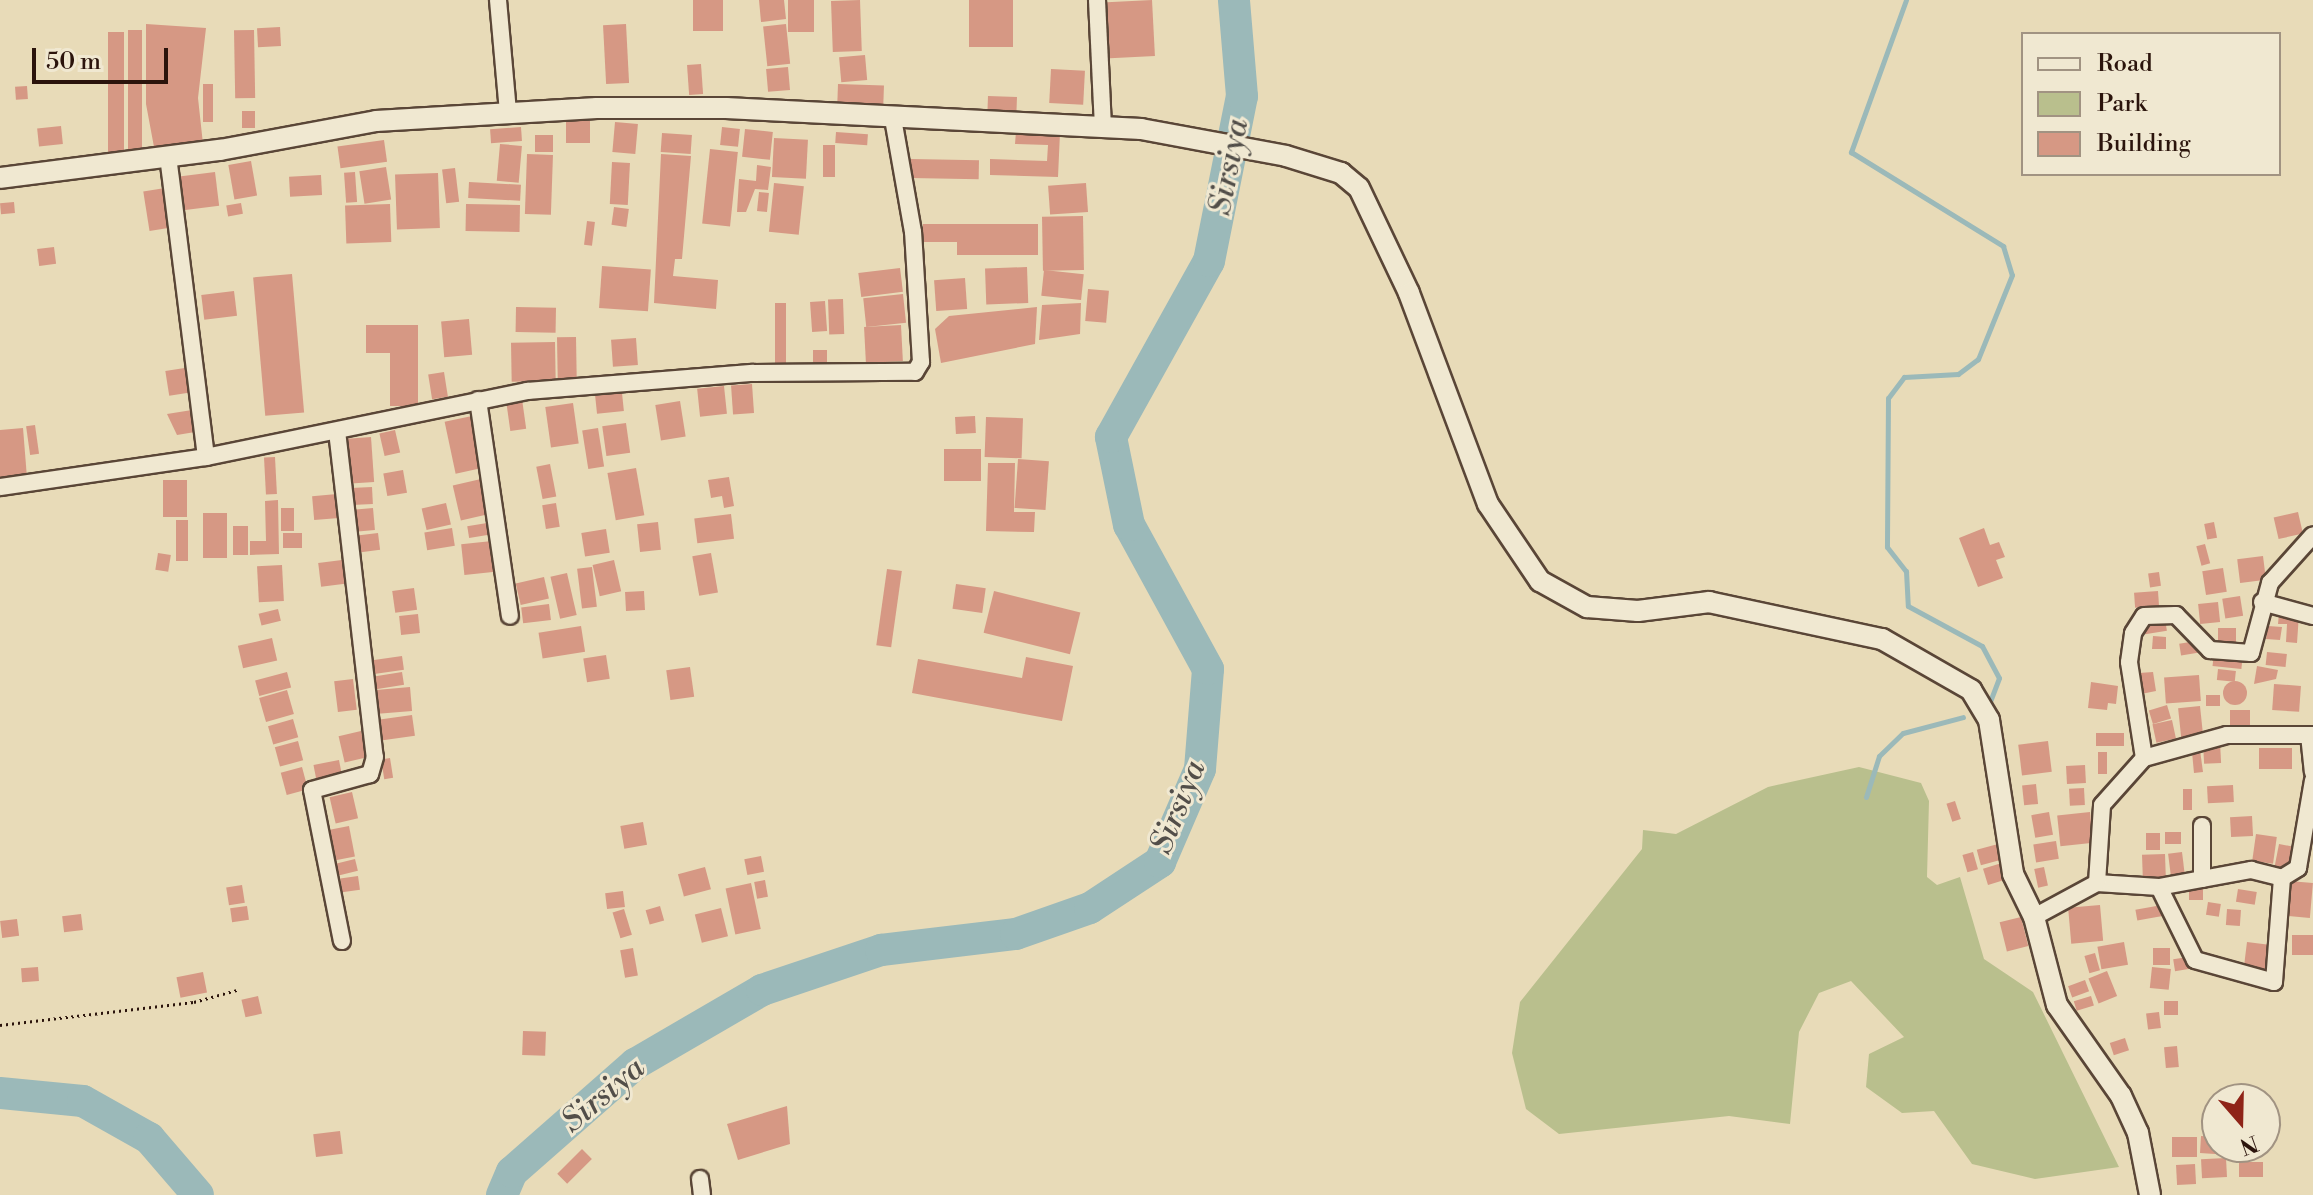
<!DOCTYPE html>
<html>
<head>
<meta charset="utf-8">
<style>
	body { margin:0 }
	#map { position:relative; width:2313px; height:1195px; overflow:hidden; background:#e8dbb8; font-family:"Libre Bodoni",serif }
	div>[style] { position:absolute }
	.green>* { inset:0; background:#b9bf8d }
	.stream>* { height:5px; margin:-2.5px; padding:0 2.5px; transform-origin:2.5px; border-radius:2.5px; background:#9bb9b9 }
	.river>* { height:32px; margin:-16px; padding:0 16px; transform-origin:16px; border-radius:16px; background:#9bb9b9 }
	.building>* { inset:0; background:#d69884; transform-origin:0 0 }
	.round { border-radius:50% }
	.path>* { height:3px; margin-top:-1.5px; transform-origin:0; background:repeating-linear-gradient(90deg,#2b140c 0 2px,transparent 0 6px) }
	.roads { filter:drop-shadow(2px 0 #5a4637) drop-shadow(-2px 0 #5a4637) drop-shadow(0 2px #5a4637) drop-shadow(0 -2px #5a4637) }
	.minor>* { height:16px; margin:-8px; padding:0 8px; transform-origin:8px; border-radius:8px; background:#f0e8d1 }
	.tertiary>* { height:20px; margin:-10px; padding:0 10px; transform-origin:10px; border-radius:10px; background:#f0e8d1 }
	span { translate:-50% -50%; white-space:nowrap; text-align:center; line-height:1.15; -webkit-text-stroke:6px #f0e8d1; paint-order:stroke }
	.water-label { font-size:32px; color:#524e49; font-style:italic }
	.legend { position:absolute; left:2021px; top:32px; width:260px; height:144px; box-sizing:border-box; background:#f0e8d1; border:2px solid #a19382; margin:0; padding:10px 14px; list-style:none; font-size:24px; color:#2b140c }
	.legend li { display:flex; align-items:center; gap:16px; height:40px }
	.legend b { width:40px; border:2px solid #a19382 }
	.north { position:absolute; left:2201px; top:1083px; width:80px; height:80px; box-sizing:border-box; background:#f0e8d1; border:2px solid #a19382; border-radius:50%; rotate:160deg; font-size:22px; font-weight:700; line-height:32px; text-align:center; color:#2b140c }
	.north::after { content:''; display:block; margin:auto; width:28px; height:36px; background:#8f2418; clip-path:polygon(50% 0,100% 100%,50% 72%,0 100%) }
	.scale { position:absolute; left:32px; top:48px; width:136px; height:36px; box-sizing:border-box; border:4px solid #2b140c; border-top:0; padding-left:10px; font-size:24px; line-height:28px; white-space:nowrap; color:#2b140c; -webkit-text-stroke:6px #f0e8d1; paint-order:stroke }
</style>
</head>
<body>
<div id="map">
	<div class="green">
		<i style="clip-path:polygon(1859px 767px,1921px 783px,1929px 801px,1927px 877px,1937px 885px,1960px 877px,1984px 959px,2033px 992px,2119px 1167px,2035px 1179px,1972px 1164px,1934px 1111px,1902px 1113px,1866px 1087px,1869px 1054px,1904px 1037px,1851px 981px,1819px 993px,1799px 1032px,1790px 1124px,1729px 1116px,1559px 1134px,1526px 1109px,1512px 1053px,1520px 1002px,1642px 849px,1643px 830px,1676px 834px,1768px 787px)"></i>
	</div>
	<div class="stream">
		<i style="left:1906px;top:0;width:162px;rotate:109.9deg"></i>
		<i style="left:1851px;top:152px;width:179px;rotate:31.7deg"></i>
		<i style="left:2003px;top:246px;width:30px;rotate:73deg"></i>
		<i style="left:2012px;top:275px;width:91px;rotate:112deg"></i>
		<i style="left:1978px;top:359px;width:25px;rotate:143deg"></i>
		<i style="left:1958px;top:374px;width:54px;rotate:176.8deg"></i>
		<i style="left:1904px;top:377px;width:26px;rotate:127deg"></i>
		<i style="left:1888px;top:398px;width:149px;rotate:90.4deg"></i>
		<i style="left:1887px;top:547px;width:31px;rotate:52deg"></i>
		<i style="left:1906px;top:571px;width:35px;rotate:87deg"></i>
		<i style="left:1908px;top:606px;width:84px;rotate:28.4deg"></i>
		<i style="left:1982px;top:646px;width:36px;rotate:62deg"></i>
		<i style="left:1999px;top:678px;width:26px;rotate:111deg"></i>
		<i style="left:1866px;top:797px;width:43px;rotate:-72.4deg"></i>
		<i style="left:1879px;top:756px;width:33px;rotate:-44deg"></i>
		<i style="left:1903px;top:733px;width:62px;rotate:-14.9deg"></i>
	</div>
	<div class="river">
		<i style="left:0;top:1093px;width:83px;rotate:5.5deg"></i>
		<i style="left:83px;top:1101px;width:76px;rotate:29.3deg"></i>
		<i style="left:149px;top:1138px;width:75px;rotate:49.3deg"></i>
		<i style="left:502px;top:1195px;width:25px;rotate:-67deg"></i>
		<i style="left:512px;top:1172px;width:164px;rotate:-41.3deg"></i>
		<i style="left:635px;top:1064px;width:147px;rotate:-30.2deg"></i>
		<i style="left:762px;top:990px;width:126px;rotate:-18.6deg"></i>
		<i style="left:881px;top:950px;width:136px;rotate:-6.8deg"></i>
		<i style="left:1016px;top:934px;width:78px;rotate:-19.4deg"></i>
		<i style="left:1090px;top:908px;width:84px;rotate:-33.3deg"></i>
		<i style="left:1160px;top:862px;width:101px;rotate:-66.7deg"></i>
		<i style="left:1200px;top:769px;width:100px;rotate:-85.4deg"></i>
		<i style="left:1208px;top:669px;width:164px;rotate:-118.7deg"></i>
		<i style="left:1129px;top:525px;width:90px;rotate:-101.6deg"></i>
		<i style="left:1111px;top:437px;width:201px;rotate:-60.9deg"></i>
		<i style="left:1209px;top:261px;width:168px;rotate:-78.7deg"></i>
		<i style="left:1242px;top:96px;width:96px;rotate:-94.8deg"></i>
	</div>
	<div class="building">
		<i style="left:693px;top:0;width:30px;height:31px"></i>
		<i style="clip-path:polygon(759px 0,784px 0,786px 19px,761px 22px)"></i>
		<i style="left:788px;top:0;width:26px;height:32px"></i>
		<i style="left:860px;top:0;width:51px;height:29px;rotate:88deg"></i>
		<i style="left:969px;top:0;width:44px;height:47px"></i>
		<i style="left:1152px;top:0;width:56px;height:45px;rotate:87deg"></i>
		<i style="clip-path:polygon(146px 24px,206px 28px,198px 98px,203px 144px,154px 147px,146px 104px)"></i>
		<i style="left:626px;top:24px;width:59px;height:23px;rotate:87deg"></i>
		<i style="left:786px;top:24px;width:40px;height:23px;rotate:84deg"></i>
		<i style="left:280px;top:27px;width:19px;height:23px;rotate:87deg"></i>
		<i style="left:142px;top:30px;width:124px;height:14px;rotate:90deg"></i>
		<i style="left:254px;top:30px;width:68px;height:20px;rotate:89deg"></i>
		<i style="left:108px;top:32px;width:16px;height:123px"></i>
		<i style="left:865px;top:55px;width:25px;height:26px;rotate:85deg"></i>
		<i style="left:701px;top:64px;width:30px;height:14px;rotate:86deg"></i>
		<i style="left:788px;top:67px;width:23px;height:22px;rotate:85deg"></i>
		<i style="left:1051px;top:69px;width:34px;height:34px;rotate:3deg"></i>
		<i style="left:203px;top:84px;width:10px;height:38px"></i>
		<i style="left:838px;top:84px;width:46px;height:26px;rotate:2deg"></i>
		<i style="left:27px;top:86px;width:13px;height:12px;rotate:86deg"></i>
		<i style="left:988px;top:96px;width:29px;height:22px;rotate:2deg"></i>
		<i style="left:242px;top:111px;width:13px;height:17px"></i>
		<i style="left:566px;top:121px;width:24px;height:22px"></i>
		<i style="left:615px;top:122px;width:23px;height:30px;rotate:5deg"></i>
		<i style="left:61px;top:126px;width:18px;height:24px;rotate:84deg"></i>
		<i style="left:521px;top:127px;width:14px;height:31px;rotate:86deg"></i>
		<i style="left:722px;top:127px;width:18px;height:18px;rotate:6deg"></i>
		<i style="left:745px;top:129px;width:28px;height:28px;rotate:6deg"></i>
		<i style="clip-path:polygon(1016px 131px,1060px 133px,1058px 177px,990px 175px,990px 159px,1047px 161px,1048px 145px,1015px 144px)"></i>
		<i style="left:836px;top:132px;width:32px;height:11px;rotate:4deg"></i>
		<i style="left:662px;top:133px;width:30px;height:19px;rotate:4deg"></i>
		<i style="left:553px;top:135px;width:17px;height:18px;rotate:90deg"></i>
		<i style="left:774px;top:138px;width:34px;height:39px;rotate:3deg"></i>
		<i style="left:384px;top:140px;width:22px;height:47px;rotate:82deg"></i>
		<i style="left:500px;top:144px;width:22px;height:37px;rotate:5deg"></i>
		<i style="left:823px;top:145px;width:12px;height:32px"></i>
		<i style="left:710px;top:149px;width:28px;height:75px;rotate:6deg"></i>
		<i style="left:527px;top:154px;width:26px;height:60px;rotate:2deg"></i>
		<i style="clip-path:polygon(661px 154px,691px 156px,682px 259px,675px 259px,673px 276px,718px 280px,716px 309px,654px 303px)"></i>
		<i style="left:911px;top:159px;width:68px;height:19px;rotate:1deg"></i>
		<i style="left:251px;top:161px;width:35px;height:23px;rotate:80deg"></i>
		<i style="left:612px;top:162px;width:18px;height:42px;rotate:3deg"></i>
		<i style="clip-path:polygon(757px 165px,771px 167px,768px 190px,755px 189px,746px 212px,737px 212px,739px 179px,756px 181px)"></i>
		<i style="left:386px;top:167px;width:33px;height:27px;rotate:81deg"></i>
		<i style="left:455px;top:168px;width:34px;height:13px;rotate:83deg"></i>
		<i style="left:215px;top:172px;width:34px;height:36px;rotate:83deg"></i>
		<i style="left:355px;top:172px;width:30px;height:11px;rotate:86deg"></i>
		<i style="left:438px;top:173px;width:55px;height:43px;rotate:88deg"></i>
		<i style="left:321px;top:175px;width:20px;height:32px;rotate:87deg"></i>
		<i style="left:469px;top:182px;width:52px;height:16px;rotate:3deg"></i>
		<i style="left:774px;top:183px;width:30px;height:49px;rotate:6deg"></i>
		<i style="left:1086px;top:183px;width:29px;height:38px;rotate:86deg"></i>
		<i style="left:165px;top:188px;width:40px;height:22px;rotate:81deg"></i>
		<i style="left:759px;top:192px;width:10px;height:19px;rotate:6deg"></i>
		<i style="left:14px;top:202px;width:11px;height:14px;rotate:85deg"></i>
		<i style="left:241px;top:203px;width:11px;height:15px;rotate:80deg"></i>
		<i style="left:390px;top:204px;width:38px;height:45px;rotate:88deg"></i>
		<i style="left:466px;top:204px;width:54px;height:27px;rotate:1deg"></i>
		<i style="left:614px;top:207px;width:15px;height:18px;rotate:8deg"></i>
		<i style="left:1083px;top:216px;width:54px;height:41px;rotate:89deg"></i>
		<i style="left:587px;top:221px;width:8px;height:24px;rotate:7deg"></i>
		<i style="clip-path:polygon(923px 224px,1038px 224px,1038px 255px,957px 255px,957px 242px,923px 242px)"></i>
		<i style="left:54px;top:247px;width:17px;height:17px;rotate:83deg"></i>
		<i style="left:602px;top:266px;width:49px;height:42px;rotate:4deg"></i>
		<i style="left:1027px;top:267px;width:36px;height:42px;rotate:88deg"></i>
		<i style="left:900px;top:268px;width:24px;height:42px;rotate:83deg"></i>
		<i style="left:1044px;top:270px;width:40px;height:26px;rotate:6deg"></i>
		<i style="left:292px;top:274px;width:139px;height:39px;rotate:85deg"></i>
		<i style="left:965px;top:278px;width:31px;height:31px;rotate:86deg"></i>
		<i style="left:1088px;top:289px;width:21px;height:32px;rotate:5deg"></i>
		<i style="left:234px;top:291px;width:25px;height:33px;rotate:83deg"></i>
		<i style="left:903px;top:294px;width:29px;height:40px;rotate:84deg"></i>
		<i style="left:843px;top:299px;width:35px;height:15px;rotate:88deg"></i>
		<i style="left:825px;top:301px;width:30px;height:15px;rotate:86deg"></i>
		<i style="left:775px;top:303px;width:11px;height:61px"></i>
		<i style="clip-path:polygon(1081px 303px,1080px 334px,1039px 340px,1042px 305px)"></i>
		<i style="left:516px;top:307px;width:40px;height:25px;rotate:1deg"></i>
		<i style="clip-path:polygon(1037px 307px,1035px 344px,941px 363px,935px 329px,949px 316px)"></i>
		<i style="left:469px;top:319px;width:36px;height:28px;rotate:85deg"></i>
		<i style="clip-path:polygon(366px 325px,418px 325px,418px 406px,390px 406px,390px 353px,366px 353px)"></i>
		<i style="left:901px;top:325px;width:36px;height:37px;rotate:87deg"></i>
		<i style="left:576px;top:337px;width:41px;height:19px;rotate:89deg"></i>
		<i style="left:636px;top:338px;width:27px;height:25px;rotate:86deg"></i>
		<i style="left:555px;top:342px;width:39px;height:44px;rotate:89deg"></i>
		<i style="left:813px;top:350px;width:14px;height:17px"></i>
		<i style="left:191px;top:367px;width:25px;height:26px;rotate:81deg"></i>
		<i style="left:444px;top:372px;width:25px;height:16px;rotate:81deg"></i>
		<i style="left:752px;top:384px;width:29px;height:21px;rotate:86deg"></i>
		<i style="left:724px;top:386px;width:28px;height:27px;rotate:84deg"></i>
		<i style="left:622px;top:393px;width:18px;height:27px;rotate:84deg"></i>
		<i style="left:522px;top:399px;width:30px;height:16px;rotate:82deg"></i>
		<i style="left:680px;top:401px;width:36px;height:25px;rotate:81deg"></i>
		<i style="left:573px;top:403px;width:41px;height:28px;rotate:82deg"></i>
		<i style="clip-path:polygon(192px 410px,195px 432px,177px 435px,167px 414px)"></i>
		<i style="left:472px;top:416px;width:53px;height:28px;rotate:78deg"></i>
		<i style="left:975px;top:416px;width:17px;height:20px;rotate:87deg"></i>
		<i style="left:986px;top:417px;width:37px;height:40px;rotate:2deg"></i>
		<i style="left:626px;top:423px;width:30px;height:24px;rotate:82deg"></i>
		<i style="left:35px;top:425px;width:29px;height:9px;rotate:82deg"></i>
		<i style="clip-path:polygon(23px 428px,27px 478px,0 481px,0 430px)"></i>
		<i style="left:598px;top:428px;width:39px;height:16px;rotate:81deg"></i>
		<i style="left:395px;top:430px;width:23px;height:16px;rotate:77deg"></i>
		<i style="left:371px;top:437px;width:45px;height:27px;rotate:86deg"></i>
		<i style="left:981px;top:449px;width:32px;height:37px;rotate:90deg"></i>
		<i style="left:275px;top:457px;width:37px;height:11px;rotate:87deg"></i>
		<i style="left:1018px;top:459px;width:31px;height:49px;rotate:4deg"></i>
		<i style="clip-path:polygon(988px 463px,1015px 463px,1014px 512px,1035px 512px,1034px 532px,986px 531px)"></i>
		<i style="left:550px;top:464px;width:33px;height:14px;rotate:79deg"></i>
		<i style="left:636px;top:468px;width:48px;height:29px;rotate:80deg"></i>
		<i style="left:403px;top:470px;width:23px;height:20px;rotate:80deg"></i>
		<i style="clip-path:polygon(729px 477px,734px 506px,724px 508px,722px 496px,711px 498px,708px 480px)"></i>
		<i style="left:481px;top:479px;width:36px;height:29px;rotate:77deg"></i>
		<i style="left:163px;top:480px;width:24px;height:37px"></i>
		<i style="left:372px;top:487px;width:17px;height:21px;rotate:87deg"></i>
		<i style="left:337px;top:494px;width:24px;height:25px;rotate:85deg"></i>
		<i style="clip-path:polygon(278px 500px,279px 554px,250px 555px,250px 541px,266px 541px,265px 501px)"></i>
		<i style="left:446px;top:503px;width:22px;height:25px;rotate:77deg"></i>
		<i style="left:556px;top:503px;width:24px;height:14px;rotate:81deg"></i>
		<i style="left:281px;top:508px;width:13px;height:23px"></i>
		<i style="left:373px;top:508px;width:22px;height:17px;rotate:85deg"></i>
		<i style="left:2298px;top:512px;width:22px;height:25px;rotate:77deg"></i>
		<i style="left:203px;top:513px;width:24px;height:45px"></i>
		<i style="left:731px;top:514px;width:25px;height:37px;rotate:83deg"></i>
		<i style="left:176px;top:520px;width:12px;height:41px"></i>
		<i style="left:658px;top:522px;width:28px;height:21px;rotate:84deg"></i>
		<i style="left:2214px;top:522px;width:16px;height:10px;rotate:79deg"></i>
		<i style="left:487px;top:523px;width:12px;height:20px;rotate:81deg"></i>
		<i style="left:233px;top:526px;width:15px;height:29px"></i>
		<i style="left:452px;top:528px;width:18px;height:28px;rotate:81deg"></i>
		<i style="clip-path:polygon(1984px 528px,1990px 545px,1999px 542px,2005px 557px,1996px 560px,2003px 578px,1978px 587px,1959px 538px)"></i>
		<i style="left:606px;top:529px;width:24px;height:25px;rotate:81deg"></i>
		<i style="left:283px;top:533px;width:19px;height:15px"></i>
		<i style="left:378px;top:533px;width:17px;height:25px;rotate:83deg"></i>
		<i style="left:492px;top:541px;width:31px;height:31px;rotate:84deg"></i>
		<i style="left:2205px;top:544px;width:20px;height:9px;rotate:75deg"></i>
		<i style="left:158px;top:553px;width:13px;height:17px;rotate:9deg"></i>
		<i style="left:711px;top:553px;width:40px;height:19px;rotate:80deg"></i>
		<i style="left:2263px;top:556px;width:24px;height:26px;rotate:83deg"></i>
		<i style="left:342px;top:560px;width:24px;height:24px;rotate:83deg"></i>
		<i style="left:614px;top:560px;width:32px;height:22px;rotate:77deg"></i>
		<i style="left:282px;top:565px;width:36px;height:25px;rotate:87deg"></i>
		<i style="left:592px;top:567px;width:40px;height:15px;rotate:83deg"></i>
		<i style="left:2223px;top:568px;width:24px;height:21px;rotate:81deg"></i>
		<i style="left:887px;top:569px;width:15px;height:77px;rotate:8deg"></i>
		<i style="left:2159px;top:572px;width:14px;height:11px;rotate:82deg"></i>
		<i style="left:567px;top:573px;width:43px;height:17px;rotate:77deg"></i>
		<i style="left:544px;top:577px;width:22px;height:29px;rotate:77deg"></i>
		<i style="left:956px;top:584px;width:30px;height:25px;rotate:8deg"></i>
		<i style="left:414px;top:588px;width:22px;height:22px;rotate:82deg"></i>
		<i style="left:644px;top:591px;width:19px;height:19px;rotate:87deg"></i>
		<i style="left:994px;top:591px;width:89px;height:43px;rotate:14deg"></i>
		<i style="left:2158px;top:591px;width:15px;height:24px;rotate:86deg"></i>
		<i style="left:2240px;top:596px;width:20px;height:18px;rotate:81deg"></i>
		<i style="left:2218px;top:602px;width:20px;height:20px;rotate:84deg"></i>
		<i style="left:549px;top:604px;width:16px;height:28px;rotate:83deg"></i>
		<i style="left:278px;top:609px;width:12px;height:20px;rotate:76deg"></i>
		<i style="clip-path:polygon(2279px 613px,2299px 614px,2297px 643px,2286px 642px,2287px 624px,2278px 624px)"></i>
		<i style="left:418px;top:614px;width:19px;height:19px;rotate:84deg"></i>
		<i style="left:2165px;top:619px;width:12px;height:22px;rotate:81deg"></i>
		<i style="left:581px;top:626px;width:26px;height:43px;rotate:81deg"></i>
		<i style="clip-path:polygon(2268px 626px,2282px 627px,2280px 640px,2266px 639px)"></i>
		<i style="left:2218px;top:628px;width:18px;height:18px"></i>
		<i style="clip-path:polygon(2153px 636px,2166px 637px,2166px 649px,2152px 649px)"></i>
		<i style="left:272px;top:638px;width:23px;height:35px;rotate:77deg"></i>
		<i style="left:2196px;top:641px;width:12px;height:17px;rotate:81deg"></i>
		<i style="left:2214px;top:652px;width:29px;height:14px;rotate:6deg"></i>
		<i style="left:2267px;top:652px;width:20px;height:13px;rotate:6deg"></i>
		<i style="left:606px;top:655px;width:24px;height:23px;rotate:81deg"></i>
		<i style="left:402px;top:656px;width:14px;height:37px;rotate:82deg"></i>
		<i style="clip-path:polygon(1026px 657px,1073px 666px,1062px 721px,912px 693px,918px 659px,1022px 678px)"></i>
		<i style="clip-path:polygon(2257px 666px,2278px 670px,2276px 679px,2254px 684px)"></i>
		<i style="left:690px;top:667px;width:30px;height:24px;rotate:82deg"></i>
		<i style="left:2218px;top:669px;width:18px;height:11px;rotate:6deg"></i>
		<i style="left:287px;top:672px;width:16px;height:33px;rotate:75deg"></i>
		<i style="left:402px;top:672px;width:13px;height:33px;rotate:81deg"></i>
		<i style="clip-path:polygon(2153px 672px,2156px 691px,2141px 694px,2139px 673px)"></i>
		<i style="left:2199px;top:675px;width:26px;height:35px;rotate:86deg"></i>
		<i style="left:353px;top:679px;width:31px;height:19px;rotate:83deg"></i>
		<i class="round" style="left:2223px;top:681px;width:24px;height:24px"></i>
		<i style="clip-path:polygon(2091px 682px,2118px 686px,2116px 704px,2108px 703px,2107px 710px,2088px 708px)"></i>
		<i style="left:2274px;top:684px;width:27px;height:26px;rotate:4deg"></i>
		<i style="left:410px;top:687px;width:24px;height:34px;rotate:85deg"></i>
		<i style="left:287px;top:690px;width:25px;height:29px;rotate:74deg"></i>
		<i style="left:2206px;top:695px;width:14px;height:11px"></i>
		<i style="left:2167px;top:705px;width:14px;height:19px;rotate:73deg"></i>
		<i style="left:2200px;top:706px;width:29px;height:22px;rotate:84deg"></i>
		<i style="left:2230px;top:710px;width:20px;height:19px"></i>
		<i style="left:412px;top:715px;width:21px;height:36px;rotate:82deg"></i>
		<i style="left:293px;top:719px;width:19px;height:26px;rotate:74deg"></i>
		<i style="left:2172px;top:720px;width:19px;height:20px;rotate:78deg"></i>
		<i style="left:361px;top:731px;width:27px;height:23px;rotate:77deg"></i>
		<i style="left:2096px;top:733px;width:28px;height:13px"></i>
		<i style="left:298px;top:741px;width:20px;height:24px;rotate:75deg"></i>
		<i style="left:2048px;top:741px;width:31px;height:30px;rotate:83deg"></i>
		<i style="left:2220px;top:742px;width:21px;height:17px;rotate:87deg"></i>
		<i style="left:2292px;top:748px;width:21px;height:33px;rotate:90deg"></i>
		<i style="clip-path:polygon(2200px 750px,2203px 772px,2194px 773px,2192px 752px)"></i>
		<i style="left:2098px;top:752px;width:9px;height:22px"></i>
		<i style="left:390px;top:758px;width:20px;height:9px;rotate:81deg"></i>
		<i style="left:339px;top:760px;width:20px;height:26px;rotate:79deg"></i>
		<i style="left:2085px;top:765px;width:18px;height:19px;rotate:87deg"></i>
		<i style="left:302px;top:767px;width:23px;height:22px;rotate:75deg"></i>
		<i style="left:2036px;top:784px;width:20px;height:14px;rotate:84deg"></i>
		<i style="left:2233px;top:785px;width:17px;height:26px;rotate:87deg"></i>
		<i style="left:2084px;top:788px;width:17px;height:15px;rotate:87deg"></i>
		<i style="left:2183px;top:789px;width:9px;height:21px"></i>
		<i style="left:352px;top:792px;width:27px;height:23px;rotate:77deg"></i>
		<i style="left:1955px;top:801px;width:19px;height:9px;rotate:72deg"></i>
		<i style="left:2049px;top:812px;width:23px;height:18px;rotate:80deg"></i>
		<i style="left:2090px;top:812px;width:31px;height:33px;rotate:84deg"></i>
		<i style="left:2252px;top:816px;width:20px;height:22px;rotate:87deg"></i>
		<i style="left:643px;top:822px;width:23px;height:23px;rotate:80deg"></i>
		<i style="left:349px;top:826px;width:31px;height:21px;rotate:79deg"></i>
		<i style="left:2181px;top:832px;width:12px;height:16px;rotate:90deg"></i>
		<i style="left:2160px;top:833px;width:17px;height:14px;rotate:90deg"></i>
		<i style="left:2256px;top:834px;width:21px;height:27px;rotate:8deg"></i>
		<i style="left:2056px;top:841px;width:18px;height:23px;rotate:81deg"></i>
		<i style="left:1998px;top:844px;width:16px;height:22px;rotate:75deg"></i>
		<i style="left:2279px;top:844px;width:15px;height:23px;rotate:11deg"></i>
		<i style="left:1973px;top:852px;width:18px;height:11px;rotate:74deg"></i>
		<i style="left:2182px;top:852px;width:25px;height:14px;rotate:83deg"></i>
		<i style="left:2165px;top:854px;width:28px;height:23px;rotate:88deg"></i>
		<i style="left:761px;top:856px;width:16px;height:17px;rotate:79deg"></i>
		<i style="left:355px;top:859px;width:12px;height:23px;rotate:76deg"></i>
		<i style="left:2005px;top:862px;width:17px;height:23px;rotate:73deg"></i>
		<i style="left:705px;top:867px;width:23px;height:28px;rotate:75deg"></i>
		<i style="left:2044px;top:867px;width:19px;height:10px;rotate:78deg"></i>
		<i style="left:358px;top:876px;width:14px;height:18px;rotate:82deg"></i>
		<i style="left:765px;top:880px;width:17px;height:11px;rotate:80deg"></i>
		<i style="left:2289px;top:881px;width:24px;height:35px;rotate:5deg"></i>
		<i style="left:751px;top:883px;width:47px;height:26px;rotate:78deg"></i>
		<i style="left:2189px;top:884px;width:14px;height:16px"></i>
		<i style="left:242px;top:885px;width:18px;height:16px;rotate:81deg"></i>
		<i style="left:2238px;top:889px;width:19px;height:13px;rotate:9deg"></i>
		<i style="left:623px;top:891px;width:16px;height:18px;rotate:83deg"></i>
		<i style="left:2208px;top:902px;width:13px;height:13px;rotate:9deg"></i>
		<i style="left:2100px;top:905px;width:36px;height:32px;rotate:85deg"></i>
		<i style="left:2162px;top:905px;width:11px;height:27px;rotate:80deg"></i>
		<i style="left:247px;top:906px;width:14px;height:17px;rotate:82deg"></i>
		<i style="left:660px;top:906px;width:15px;height:15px;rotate:74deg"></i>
		<i style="left:721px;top:908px;width:29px;height:27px;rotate:76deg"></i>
		<i style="left:624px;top:909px;width:27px;height:12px;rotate:73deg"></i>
		<i style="left:2227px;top:909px;width:14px;height:16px;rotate:4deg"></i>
		<i style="left:81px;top:914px;width:16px;height:19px;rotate:83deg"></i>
		<i style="left:2021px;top:917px;width:30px;height:22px;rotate:76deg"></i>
		<i style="left:17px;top:919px;width:17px;height:17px;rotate:83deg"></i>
		<i style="left:2313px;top:935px;width:20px;height:21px;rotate:90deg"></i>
		<i style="left:2124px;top:942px;width:23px;height:27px;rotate:80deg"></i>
		<i style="left:2247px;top:942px;width:24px;height:26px;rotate:7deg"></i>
		<i style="left:633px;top:948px;width:28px;height:13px;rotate:80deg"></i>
		<i style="left:2153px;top:948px;width:17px;height:17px"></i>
		<i style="left:2095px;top:953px;width:18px;height:11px;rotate:74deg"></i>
		<i style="left:2188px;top:957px;width:12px;height:15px;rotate:81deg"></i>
		<i style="left:38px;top:967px;width:14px;height:17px;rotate:86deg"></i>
		<i style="left:2152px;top:967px;width:19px;height:21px;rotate:6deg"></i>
		<i style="left:2107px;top:971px;width:27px;height:20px;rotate:68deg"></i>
		<i style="left:203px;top:972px;width:21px;height:27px;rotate:79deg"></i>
		<i style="left:2085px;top:980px;width:12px;height:18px;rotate:70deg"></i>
		<i style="left:258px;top:996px;width:18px;height:17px;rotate:77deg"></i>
		<i style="left:2091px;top:996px;width:10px;height:18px;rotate:73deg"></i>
		<i style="left:2164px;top:1001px;width:14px;height:14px"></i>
		<i style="left:2159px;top:1012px;width:16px;height:13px;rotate:83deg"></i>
		<i style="left:523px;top:1031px;width:23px;height:24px;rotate:2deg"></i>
		<i style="left:2125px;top:1038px;width:13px;height:16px;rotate:72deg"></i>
		<i style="left:2177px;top:1046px;width:21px;height:13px;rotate:85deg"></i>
		<i style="clip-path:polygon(787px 1106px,790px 1144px,738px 1160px,727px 1124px)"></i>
		<i style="left:340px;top:1131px;width:23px;height:27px;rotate:83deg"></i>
		<i style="clip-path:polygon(2201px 1136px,2217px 1137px,2217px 1147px,2230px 1147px,2230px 1155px,2200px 1153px)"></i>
		<i style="left:2172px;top:1137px;width:25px;height:20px"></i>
		<i style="left:582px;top:1149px;width:14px;height:35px;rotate:45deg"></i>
		<i style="left:2226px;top:1158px;width:19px;height:25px;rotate:87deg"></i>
		<i style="left:2239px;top:1162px;width:24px;height:15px"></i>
		<i style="left:2195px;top:1164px;width:20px;height:19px;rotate:87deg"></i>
	</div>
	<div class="path">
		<i style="left:0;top:1025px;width:195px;rotate:-6.8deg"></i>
		<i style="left:194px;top:1002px;width:45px;rotate:-15.6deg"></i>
	</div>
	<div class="roads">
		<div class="minor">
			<i style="left:498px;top:0;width:111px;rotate:84.9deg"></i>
			<i style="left:1097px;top:0;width:127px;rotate:87.3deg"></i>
			<i style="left:168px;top:156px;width:303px;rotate:82.8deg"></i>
			<i style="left:478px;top:400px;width:218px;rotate:81.6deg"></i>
			<i style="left:337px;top:431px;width:328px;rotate:83.4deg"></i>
			<i style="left:375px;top:757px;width:18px;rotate:106deg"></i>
			<i style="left:370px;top:774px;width:60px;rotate:164.6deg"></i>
			<i style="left:312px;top:790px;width:154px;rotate:78.8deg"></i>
			<i style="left:0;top:487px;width:208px;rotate:-8.3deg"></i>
			<i style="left:206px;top:457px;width:328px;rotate:-11.6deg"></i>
			<i style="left:527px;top:391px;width:227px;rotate:-4.6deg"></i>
			<i style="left:753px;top:373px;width:162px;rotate:-0.4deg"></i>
			<i style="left:915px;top:372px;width:12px;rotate:-59deg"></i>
			<i style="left:921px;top:362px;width:130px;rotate:-93.5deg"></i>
			<i style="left:913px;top:232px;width:116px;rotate:-100deg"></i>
			<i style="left:2262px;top:602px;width:53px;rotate:15.4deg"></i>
			<i style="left:2309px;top:735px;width:37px;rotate:84deg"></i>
			<i style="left:2144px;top:758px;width:86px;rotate:-15.5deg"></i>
			<i style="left:2227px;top:735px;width:86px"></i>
			<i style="left:2202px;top:879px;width:53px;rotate:-90deg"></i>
			<i style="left:2097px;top:883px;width:62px;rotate:3.7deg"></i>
			<i style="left:2159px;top:887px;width:94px;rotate:-10.5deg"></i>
			<i style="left:2251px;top:870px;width:32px;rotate:14deg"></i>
			<i style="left:2282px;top:878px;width:19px;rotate:-32deg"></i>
			<i style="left:2298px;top:868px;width:89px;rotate:-80.3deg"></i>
			<i style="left:2159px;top:887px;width:81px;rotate:63.7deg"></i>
			<i style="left:2195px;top:960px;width:82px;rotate:15.6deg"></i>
			<i style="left:2274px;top:982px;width:104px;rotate:-85.6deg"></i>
			<i style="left:2034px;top:917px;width:72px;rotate:-28.4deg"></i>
			<i style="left:2097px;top:883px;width:78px;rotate:-86.3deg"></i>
			<i style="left:2102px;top:805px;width:63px;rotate:-48.2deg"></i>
			<i style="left:2144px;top:758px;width:97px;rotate:-98.9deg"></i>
			<i style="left:2129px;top:662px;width:29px;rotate:-82deg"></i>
			<i style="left:2133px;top:633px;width:20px;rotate:-57deg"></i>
			<i style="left:2144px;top:616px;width:32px;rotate:-2deg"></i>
			<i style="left:2176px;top:615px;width:49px;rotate:45.8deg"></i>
			<i style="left:2210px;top:650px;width:41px;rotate:4.2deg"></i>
			<i style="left:2251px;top:653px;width:73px;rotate:-74.8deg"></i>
			<i style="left:2270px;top:583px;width:64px;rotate:-48.1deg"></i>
			<i style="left:700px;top:1179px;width:16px;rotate:83deg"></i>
		</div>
		<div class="tertiary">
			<i style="left:0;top:178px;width:222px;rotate:-7.3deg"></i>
			<i style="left:220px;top:150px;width:159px;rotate:-10.5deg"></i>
			<i style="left:376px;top:121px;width:221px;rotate:-3.4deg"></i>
			<i style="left:597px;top:108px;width:129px"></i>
			<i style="left:726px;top:108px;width:416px;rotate:2.9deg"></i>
			<i style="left:1141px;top:129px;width:147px;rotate:10.5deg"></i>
			<i style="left:1286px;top:156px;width:58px;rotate:17.2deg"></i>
			<i style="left:1341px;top:173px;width:23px;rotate:40deg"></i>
			<i style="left:1359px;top:188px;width:116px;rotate:64.5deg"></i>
			<i style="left:1409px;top:293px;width:225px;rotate:69.5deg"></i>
			<i style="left:1488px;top:504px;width:93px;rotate:56deg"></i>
			<i style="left:1540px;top:581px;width:54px;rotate:29deg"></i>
			<i style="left:1587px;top:607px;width:51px;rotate:4.5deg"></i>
			<i style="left:1638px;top:611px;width:72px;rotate:-7.2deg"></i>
			<i style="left:1709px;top:602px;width:177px;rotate:12.1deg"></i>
			<i style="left:1882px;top:639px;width:103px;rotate:29.8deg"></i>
			<i style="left:1971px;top:690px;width:35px;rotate:59deg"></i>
			<i style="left:1989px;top:720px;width:156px;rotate:81.1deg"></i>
			<i style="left:2013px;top:874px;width:48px;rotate:64deg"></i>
			<i style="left:2034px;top:917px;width:91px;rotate:75.4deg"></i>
			<i style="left:2057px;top:1005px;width:111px;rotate:54.9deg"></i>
			<i style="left:2121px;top:1096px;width:41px;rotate:65.3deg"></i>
			<i style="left:2138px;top:1133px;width:63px;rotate:79deg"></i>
		</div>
	</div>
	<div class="water-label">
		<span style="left:1229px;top:167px;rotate:-79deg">Sirsiya</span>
		<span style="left:1178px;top:807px;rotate:-68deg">Sirsiya</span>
		<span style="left:603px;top:1095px;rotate:-40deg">Sirsiya</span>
	</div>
	<ul class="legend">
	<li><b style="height:10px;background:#f0e8d1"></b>Road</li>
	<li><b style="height:22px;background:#b9bf8d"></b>Park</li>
	<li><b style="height:22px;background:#d69884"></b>Building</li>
	</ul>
	<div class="north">N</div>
	<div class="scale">50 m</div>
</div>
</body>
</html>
